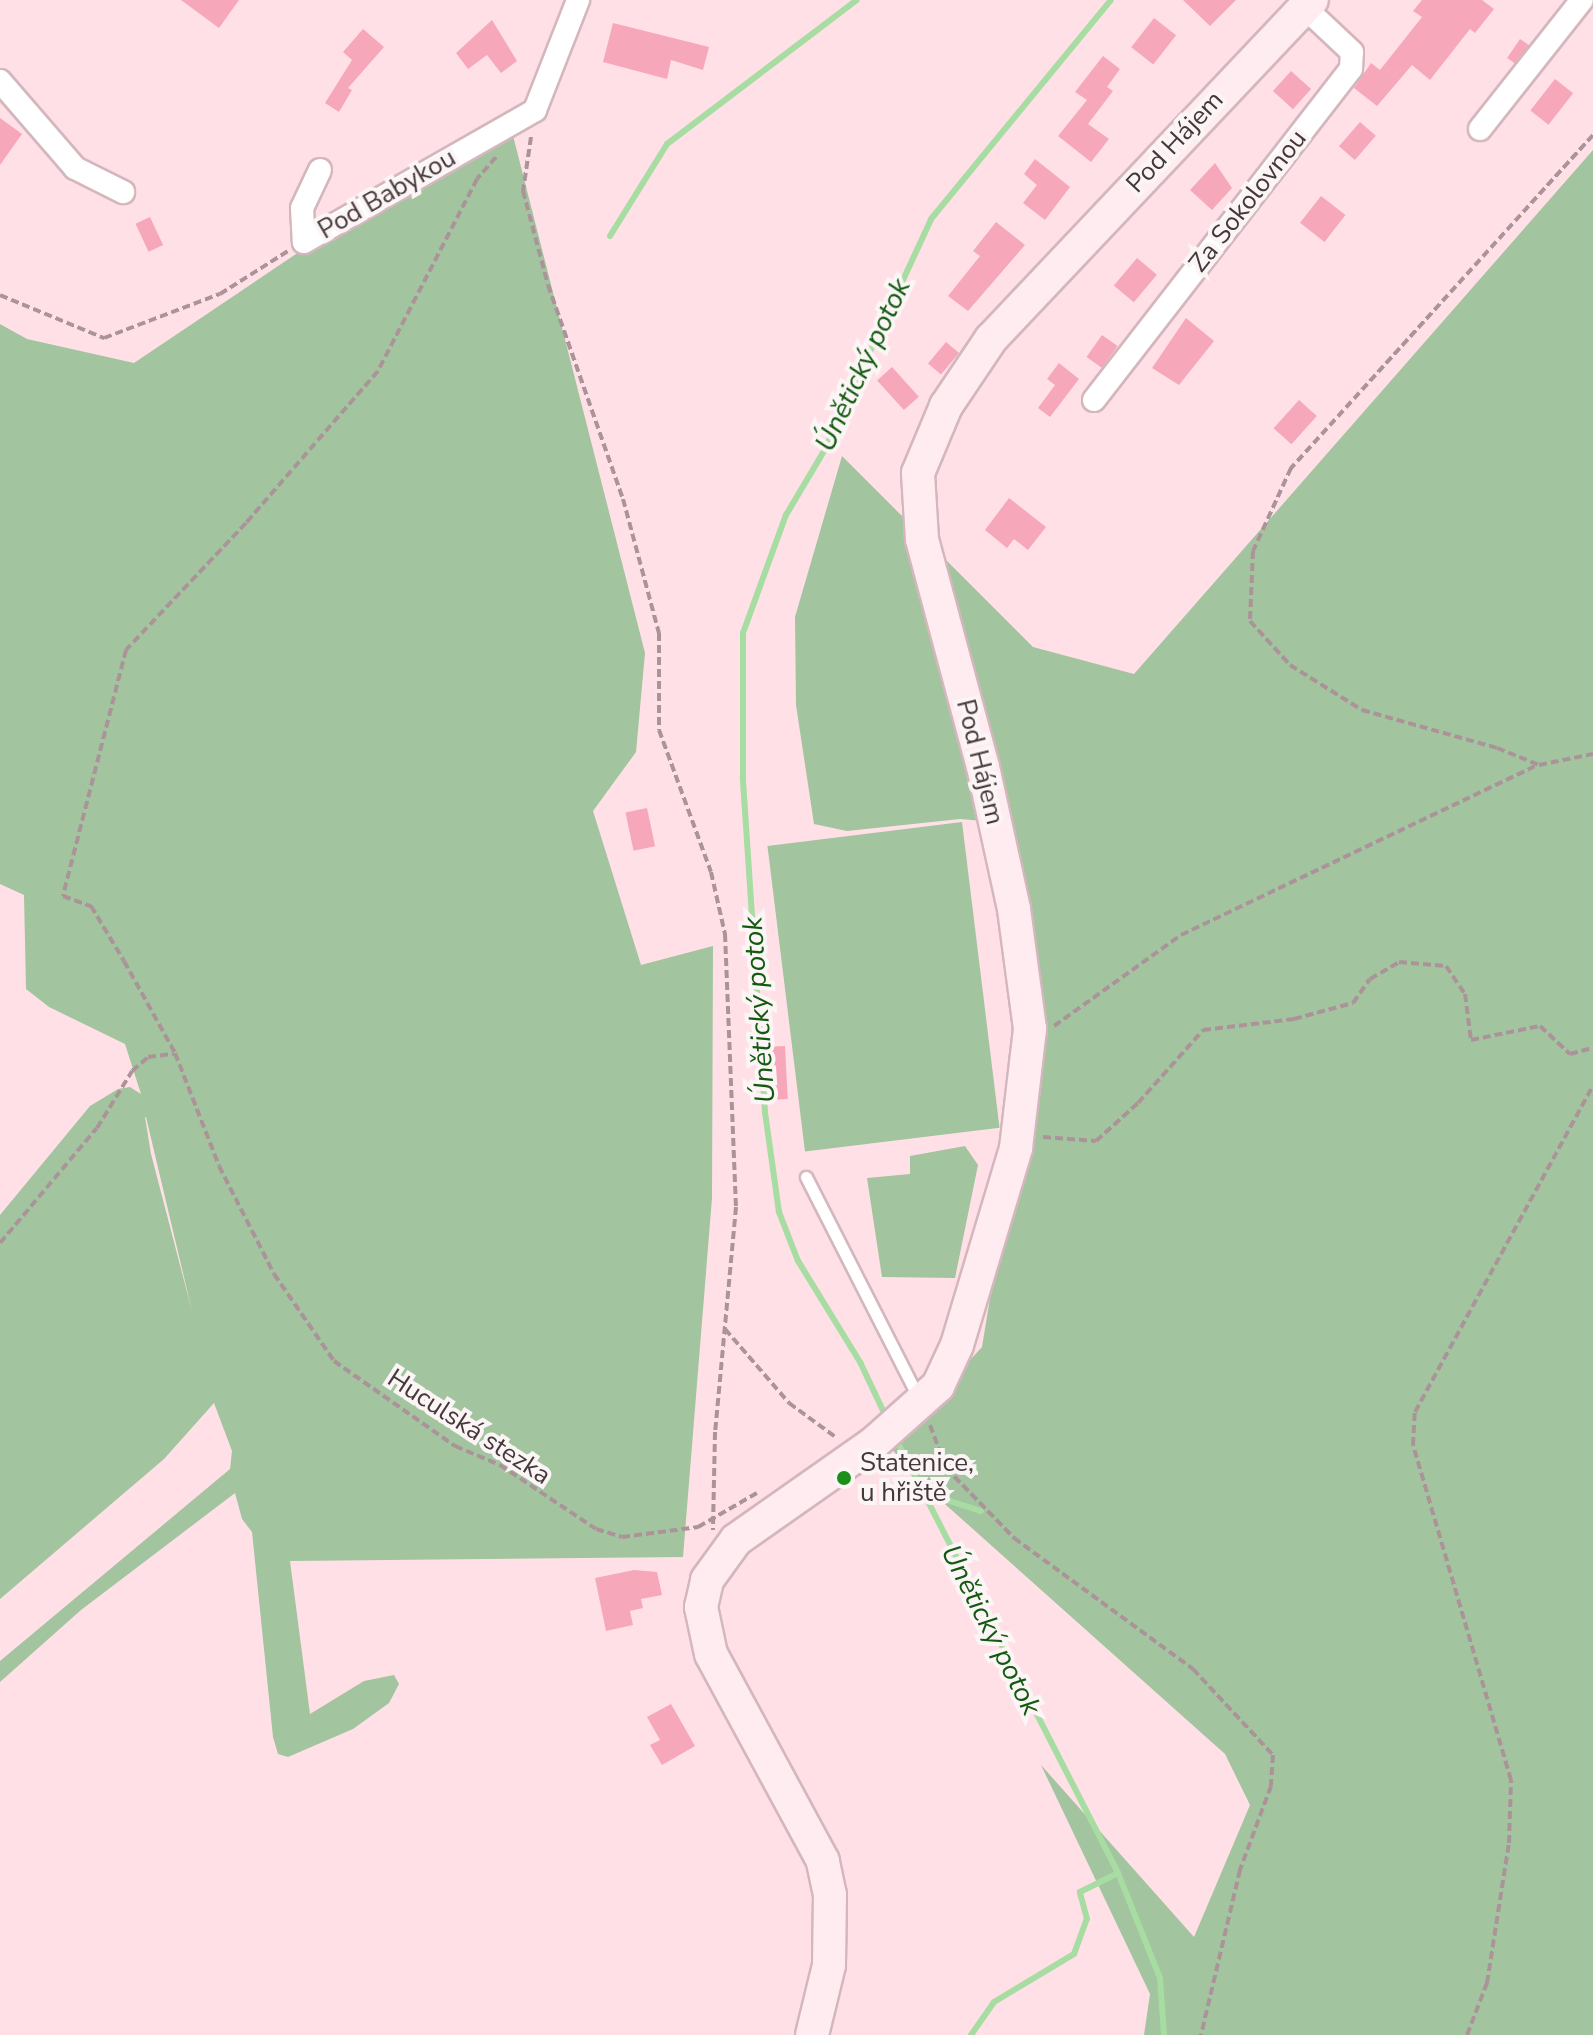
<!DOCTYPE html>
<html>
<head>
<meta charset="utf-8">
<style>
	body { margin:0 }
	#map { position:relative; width:1593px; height:2035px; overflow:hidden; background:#ffe0e7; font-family:"Nunito Sans",sans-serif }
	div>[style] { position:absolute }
	.green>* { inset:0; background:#a2c49e; transform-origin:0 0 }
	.stream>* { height:6px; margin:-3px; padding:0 3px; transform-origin:3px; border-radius:3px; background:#a7dca2 }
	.building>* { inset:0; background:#f6a7ba; transform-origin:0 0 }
	.path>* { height:4px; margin-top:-2px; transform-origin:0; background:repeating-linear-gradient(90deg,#ab9499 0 8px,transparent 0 12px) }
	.roads { filter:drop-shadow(2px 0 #d4b7bd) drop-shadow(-2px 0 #d4b7bd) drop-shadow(0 2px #d4b7bd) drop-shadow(0 -2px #d4b7bd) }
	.lane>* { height:11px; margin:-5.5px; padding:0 5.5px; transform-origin:5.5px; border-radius:5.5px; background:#fff }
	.street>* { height:22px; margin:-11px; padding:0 11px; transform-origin:11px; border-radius:11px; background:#fff }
	.secondary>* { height:32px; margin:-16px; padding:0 16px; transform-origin:16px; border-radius:16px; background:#feecf0 }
	.dots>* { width:22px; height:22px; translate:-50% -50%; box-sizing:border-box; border:4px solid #fbf5f6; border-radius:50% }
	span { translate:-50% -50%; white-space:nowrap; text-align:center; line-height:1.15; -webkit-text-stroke:8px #fbf5f6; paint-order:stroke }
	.street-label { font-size:26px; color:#44383b }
	.poi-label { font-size:26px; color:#44383b }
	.left { translate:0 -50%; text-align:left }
	.water-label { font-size:28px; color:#135a10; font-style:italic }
</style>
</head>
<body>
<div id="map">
	<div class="green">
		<i style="clip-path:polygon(evenodd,507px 112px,645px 653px,636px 752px,593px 811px,641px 965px,713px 946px,712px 1198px,683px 1557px,290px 1561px,310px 1714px,364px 1681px,394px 1675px,399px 1684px,389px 1703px,353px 1729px,288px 1757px,278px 1754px,273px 1737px,252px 1532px,242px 1519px,235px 1493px,81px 1610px,0 1682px,0 1661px,230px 1469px,232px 1451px,214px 1403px,164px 1459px,0 1599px,0 1215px,90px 1106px,118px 1089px,130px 1087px,141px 1094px,125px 1044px,49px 1007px,26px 989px,24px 895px,0 884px,0 324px,27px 339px,134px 363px,507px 112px,145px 1117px,146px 1117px,192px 1311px,151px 1154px,145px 1117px)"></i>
		<i style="clip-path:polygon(1593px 150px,1593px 2035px,1144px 2035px,1150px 1994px,1041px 1765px,1194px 1937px,1250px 1805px,1225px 1754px,918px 1480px,890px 1447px,982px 1347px,1029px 1062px,1007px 823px,960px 819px,847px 831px,814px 824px,796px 705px,795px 617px,842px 456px,1033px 647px,1134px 674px)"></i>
		<i style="left:962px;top:822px;width:308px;height:196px;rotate:83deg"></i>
		<i style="clip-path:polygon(965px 1146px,978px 1165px,955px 1278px,882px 1277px,867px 1178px,910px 1174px,910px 1156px)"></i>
	</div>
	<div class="stream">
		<i style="left:610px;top:236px;width:108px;rotate:-58.2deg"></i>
		<i style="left:667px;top:144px;width:238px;rotate:-37.2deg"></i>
		<i style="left:887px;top:1419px;width:63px;rotate:-115.3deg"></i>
		<i style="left:860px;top:1362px;width:119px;rotate:-121.5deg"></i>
		<i style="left:798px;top:1261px;width:53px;rotate:-111.2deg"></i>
		<i style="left:779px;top:1212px;width:101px;rotate:-98deg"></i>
		<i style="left:765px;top:1112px;width:335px;rotate:-93.8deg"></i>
		<i style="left:743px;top:778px;width:145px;rotate:-90deg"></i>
		<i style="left:743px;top:633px;width:126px;rotate:-70deg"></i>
		<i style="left:786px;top:515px;width:74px;rotate:-59.3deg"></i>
		<i style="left:824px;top:451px;width:255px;rotate:-65.2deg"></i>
		<i style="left:931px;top:219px;width:283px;rotate:-50.6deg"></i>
		<i style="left:895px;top:1437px;width:490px;rotate:62.9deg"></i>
		<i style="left:1118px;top:1873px;width:113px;rotate:68.2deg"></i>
		<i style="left:1160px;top:1978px;width:57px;rotate:86deg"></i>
		<i style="left:922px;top:1492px;width:62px;rotate:17.9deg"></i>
		<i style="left:971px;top:2035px;width:40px;rotate:-55.1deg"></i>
		<i style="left:994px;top:2002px;width:93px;rotate:-31deg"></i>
		<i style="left:1074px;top:1954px;width:37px;rotate:-70deg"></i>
		<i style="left:1087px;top:1919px;width:28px;rotate:-105deg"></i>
		<i style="left:1080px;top:1892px;width:42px;rotate:-26.6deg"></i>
	</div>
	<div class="building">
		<i style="clip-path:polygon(181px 0,239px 0,219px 28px)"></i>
		<i style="clip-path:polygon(1183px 0,1236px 0,1210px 26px)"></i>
		<i style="clip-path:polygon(1422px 0,1482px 0,1494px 9px,1475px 33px,1470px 29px,1430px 80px,1412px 65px,1377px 106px,1354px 88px,1371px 63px,1380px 70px,1422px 17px,1413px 11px)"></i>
		<i style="left:1154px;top:18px;width:28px;height:37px;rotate:38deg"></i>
		<i style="clip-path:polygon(492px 20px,517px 61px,501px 73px,487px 55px,468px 69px,456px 53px)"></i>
		<i style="clip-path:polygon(613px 23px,709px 47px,703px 70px,671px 60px,667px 79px,603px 62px)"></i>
		<i style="clip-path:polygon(363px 29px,384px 47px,348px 88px,352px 90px,339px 112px,325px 103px,352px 60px,343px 52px)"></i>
		<i style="left:1520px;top:39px;width:11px;height:23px;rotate:34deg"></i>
		<i style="clip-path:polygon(1103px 56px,1120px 69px,1107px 87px,1113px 91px,1088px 124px,1109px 139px,1091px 162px,1058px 136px,1087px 100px,1075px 92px)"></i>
		<i style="left:1291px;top:71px;width:27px;height:27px;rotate:42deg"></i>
		<i style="left:1555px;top:79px;width:23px;height:40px;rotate:38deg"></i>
		<i style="clip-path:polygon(0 118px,22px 134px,0 165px)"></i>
		<i style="left:1360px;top:122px;width:21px;height:32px;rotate:41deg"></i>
		<i style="clip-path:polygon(1035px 159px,1070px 187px,1045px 220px,1023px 203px,1037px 185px,1024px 174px)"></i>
		<i style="clip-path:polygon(1215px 163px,1232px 188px,1212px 210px,1190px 190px)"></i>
		<i style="left:1321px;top:196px;width:31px;height:34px;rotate:38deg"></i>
		<i style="left:150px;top:217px;width:31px;height:16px;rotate:65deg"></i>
		<i style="clip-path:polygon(996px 222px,1025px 245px,968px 311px,948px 296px,980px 256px,973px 251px)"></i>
		<i style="left:1137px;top:258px;width:26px;height:36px;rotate:40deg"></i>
		<i style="clip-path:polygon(1186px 318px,1214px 341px,1179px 385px,1152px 368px)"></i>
		<i style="left:1102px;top:335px;width:19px;height:27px;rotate:35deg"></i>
		<i style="left:946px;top:342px;width:17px;height:28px;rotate:40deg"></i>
		<i style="clip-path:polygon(1059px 363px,1079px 379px,1050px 417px,1038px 408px,1055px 385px,1047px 379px)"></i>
		<i style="left:892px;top:367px;width:40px;height:20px;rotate:48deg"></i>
		<i style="left:1299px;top:400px;width:24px;height:38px;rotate:42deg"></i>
		<i style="clip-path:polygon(1009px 498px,1046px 527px,1028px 550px,1014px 539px,1007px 548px,985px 530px)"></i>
		<i style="left:647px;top:808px;width:39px;height:22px;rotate:78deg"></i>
		<i style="left:785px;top:1046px;width:53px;height:16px;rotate:87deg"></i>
		<i style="clip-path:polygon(634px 1570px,657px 1572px,662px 1595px,641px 1599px,643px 1608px,630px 1611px,633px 1625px,606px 1631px,595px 1578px)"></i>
		<i style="clip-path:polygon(671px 1704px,695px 1746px,662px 1765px,650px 1745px,660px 1740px,647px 1717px)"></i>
	</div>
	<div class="path">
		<i style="left:1593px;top:135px;width:450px;rotate:132.2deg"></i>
		<i style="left:1291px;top:468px;width:91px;rotate:114.6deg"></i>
		<i style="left:1253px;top:551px;width:70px;rotate:92.5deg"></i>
		<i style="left:1250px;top:621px;width:59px;rotate:47.7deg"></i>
		<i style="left:1290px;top:665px;width:85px;rotate:32deg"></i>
		<i style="left:1362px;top:710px;width:140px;rotate:15.7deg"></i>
		<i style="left:1497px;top:748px;width:45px;rotate:22deg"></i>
		<i style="left:1539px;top:765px;width:55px;rotate:-11.5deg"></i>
		<i style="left:531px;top:137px;width:55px;rotate:98.4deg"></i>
		<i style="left:523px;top:191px;width:97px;rotate:75.1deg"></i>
		<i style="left:548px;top:285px;width:227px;rotate:70.7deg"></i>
		<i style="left:623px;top:499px;width:139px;rotate:75deg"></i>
		<i style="left:659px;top:633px;width:97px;rotate:90deg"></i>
		<i style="left:659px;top:730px;width:151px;rotate:69.9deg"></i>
		<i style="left:711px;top:872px;width:64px;rotate:77.3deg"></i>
		<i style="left:725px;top:934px;width:273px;rotate:87.7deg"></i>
		<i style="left:736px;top:1207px;width:226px;rotate:95.3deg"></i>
		<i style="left:715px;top:1432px;width:98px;rotate:91.2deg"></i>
		<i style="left:496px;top:157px;width:29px;rotate:131deg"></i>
		<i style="left:477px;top:179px;width:216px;rotate:117.3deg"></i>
		<i style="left:378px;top:371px;width:201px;rotate:131deg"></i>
		<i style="left:246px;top:523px;width:175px;rotate:133.4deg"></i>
		<i style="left:126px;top:650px;width:254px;rotate:104.4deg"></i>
		<i style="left:63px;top:896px;width:30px;rotate:20deg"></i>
		<i style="left:91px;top:906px;width:64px;rotate:59deg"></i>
		<i style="left:124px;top:961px;width:105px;rotate:61deg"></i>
		<i style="left:175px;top:1053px;width:121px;rotate:68.7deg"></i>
		<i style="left:219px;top:1166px;width:121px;rotate:63deg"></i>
		<i style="left:274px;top:1274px;width:106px;rotate:55.4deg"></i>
		<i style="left:334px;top:1361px;width:148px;rotate:35.1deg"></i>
		<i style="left:455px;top:1446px;width:49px;rotate:22.9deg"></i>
		<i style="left:500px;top:1465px;width:115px;rotate:33.7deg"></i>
		<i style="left:596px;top:1529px;width:27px;rotate:17deg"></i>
		<i style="left:622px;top:1537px;width:77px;rotate:-7.5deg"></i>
		<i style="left:698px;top:1527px;width:68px;rotate:-30deg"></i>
		<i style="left:0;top:295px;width:113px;rotate:22.5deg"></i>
		<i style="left:104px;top:338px;width:124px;rotate:-20.8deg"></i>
		<i style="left:220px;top:294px;width:80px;rotate:-32.3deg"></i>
		<i style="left:1054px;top:1026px;width:156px;rotate:-35.6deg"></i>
		<i style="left:1181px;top:935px;width:395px;rotate:-25.5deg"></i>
		<i style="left:1043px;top:1137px;width:53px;rotate:4.3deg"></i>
		<i style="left:1096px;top:1141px;width:57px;rotate:-42.1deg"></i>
		<i style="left:1138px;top:1103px;width:98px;rotate:-48.3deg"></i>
		<i style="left:1203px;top:1030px;width:92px;rotate:-6.9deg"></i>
		<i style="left:1294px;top:1019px;width:61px;rotate:-15.2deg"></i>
		<i style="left:1353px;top:1003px;width:29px;rotate:-55deg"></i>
		<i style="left:1370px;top:979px;width:34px;rotate:-30deg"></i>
		<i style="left:1399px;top:962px;width:47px;rotate:4.9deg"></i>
		<i style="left:1446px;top:966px;width:34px;rotate:56deg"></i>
		<i style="left:1465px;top:994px;width:46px;rotate:82.6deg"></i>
		<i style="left:1471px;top:1040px;width:70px;rotate:-11.5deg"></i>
		<i style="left:1540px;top:1026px;width:41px;rotate:43deg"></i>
		<i style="left:1570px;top:1054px;width:24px;rotate:-15deg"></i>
		<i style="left:0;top:1243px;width:150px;rotate:-49.9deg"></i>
		<i style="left:97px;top:1128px;width:67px;rotate:-58.4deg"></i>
		<i style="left:132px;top:1071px;width:21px;rotate:-41deg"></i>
		<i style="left:148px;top:1057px;width:26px;rotate:-7deg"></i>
		<i style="left:725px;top:1329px;width:98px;rotate:49.1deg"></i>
		<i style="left:789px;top:1403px;width:59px;rotate:36.1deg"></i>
		<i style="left:930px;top:1425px;width:46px;rotate:69.6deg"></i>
		<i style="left:946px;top:1468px;width:98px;rotate:45.8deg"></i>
		<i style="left:1014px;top:1538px;width:222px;rotate:36.2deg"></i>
		<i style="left:1193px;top:1669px;width:117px;rotate:47.1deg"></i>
		<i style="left:1273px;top:1755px;width:31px;rotate:94deg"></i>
		<i style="left:1271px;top:1786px;width:90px;rotate:110.3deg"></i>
		<i style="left:1240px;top:1870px;width:170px;rotate:103.3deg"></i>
		<i style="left:1467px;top:2035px;width:56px;rotate:-69deg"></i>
		<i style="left:1487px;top:1983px;width:142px;rotate:-81.1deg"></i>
		<i style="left:1509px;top:1843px;width:63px;rotate:-88.2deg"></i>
		<i style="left:1511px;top:1780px;width:349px;rotate:-106.3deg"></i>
		<i style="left:1413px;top:1445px;width:33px;rotate:-87deg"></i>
		<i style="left:1415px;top:1412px;width:372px;rotate:-61.4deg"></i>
	</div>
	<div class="roads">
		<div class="lane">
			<i style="left:806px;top:1177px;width:251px;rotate:63deg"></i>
		</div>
		<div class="street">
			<i style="left:0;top:81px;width:115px;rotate:49.2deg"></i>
			<i style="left:75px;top:168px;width:54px;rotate:26.6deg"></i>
			<i style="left:1480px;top:129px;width:164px;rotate:-51.7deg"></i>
			<i style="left:320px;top:170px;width:42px;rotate:115.3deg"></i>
			<i style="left:302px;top:208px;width:34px;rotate:87deg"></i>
			<i style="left:304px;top:242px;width:266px;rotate:-29.7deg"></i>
			<i style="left:535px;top:110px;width:118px;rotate:-68.6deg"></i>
			<i style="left:1094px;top:400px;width:419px;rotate:-52.2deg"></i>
			<i style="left:1351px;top:69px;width:17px;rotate:-87deg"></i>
			<i style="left:1352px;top:52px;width:66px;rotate:-136.8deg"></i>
		</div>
		<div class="secondary">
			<i style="left:812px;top:2035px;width:72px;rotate:-76.3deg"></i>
			<i style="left:829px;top:1965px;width:70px;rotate:-89.2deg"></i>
			<i style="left:830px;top:1895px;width:35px;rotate:-102deg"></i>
			<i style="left:823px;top:1861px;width:235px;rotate:-118.4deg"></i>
			<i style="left:711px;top:1654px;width:48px;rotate:-102deg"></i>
			<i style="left:701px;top:1607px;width:28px;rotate:-77deg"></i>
			<i style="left:707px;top:1580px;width:49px;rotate:-54.1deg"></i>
			<i style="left:736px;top:1540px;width:169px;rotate:-35.1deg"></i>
			<i style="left:874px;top:1443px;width:86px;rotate:-41.7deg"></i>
			<i style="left:938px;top:1386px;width:45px;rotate:-65.1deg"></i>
			<i style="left:957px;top:1345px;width:206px;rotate:-73.3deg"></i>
			<i style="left:1016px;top:1148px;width:120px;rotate:-83.3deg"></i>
			<i style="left:1030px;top:1029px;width:121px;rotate:-97.6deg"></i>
			<i style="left:1014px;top:909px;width:145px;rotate:-102.3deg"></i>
			<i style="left:983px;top:767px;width:236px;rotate:-105deg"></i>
			<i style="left:922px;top:539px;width:66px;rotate:-93.5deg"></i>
			<i style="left:918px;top:473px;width:73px;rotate:-67.3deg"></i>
			<i style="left:946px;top:406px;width:81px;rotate:-56.1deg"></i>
			<i style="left:991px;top:339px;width:467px;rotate:-46.6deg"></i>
		</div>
	</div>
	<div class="dots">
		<i style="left:844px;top:1478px;background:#1c8f18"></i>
	</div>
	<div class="street-label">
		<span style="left:1175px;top:142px;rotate:-47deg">Pod Hájem</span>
		<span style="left:387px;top:194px;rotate:-30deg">Pod Babykou</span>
		<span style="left:1248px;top:201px;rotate:-52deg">Za Sokolovnou</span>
		<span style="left:980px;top:762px;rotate:76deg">Pod Hájem</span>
		<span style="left:469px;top:1427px;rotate:33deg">Huculská stezka</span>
	</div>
	<div class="poi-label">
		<span class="left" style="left:860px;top:1478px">Statenice,<br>u hřiště</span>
	</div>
	<div class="water-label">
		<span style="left:863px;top:365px;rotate:-65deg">Únětický potok</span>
		<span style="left:759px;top:1010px;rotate:-94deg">Únětický potok</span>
		<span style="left:991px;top:1630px;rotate:63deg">Únětický potok</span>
	</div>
</div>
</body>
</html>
